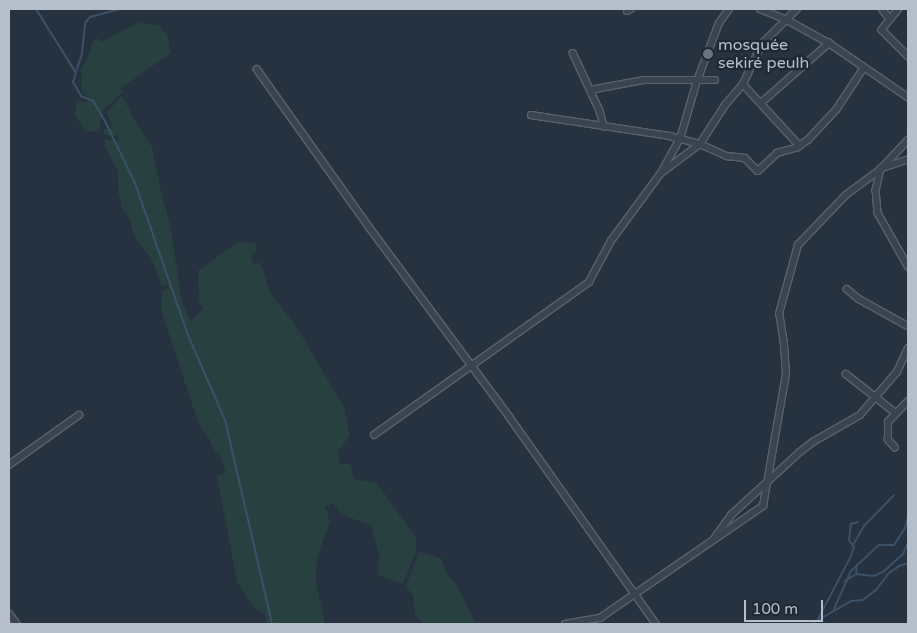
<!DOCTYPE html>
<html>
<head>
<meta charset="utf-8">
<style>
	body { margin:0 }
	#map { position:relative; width:917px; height:633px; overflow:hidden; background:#26323f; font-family:"Varela Round",sans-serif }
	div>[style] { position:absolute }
	.green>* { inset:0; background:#294041 }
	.stream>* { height:2px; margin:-1px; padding:0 1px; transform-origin:1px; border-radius:1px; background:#3c5067 }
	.roads { filter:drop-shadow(1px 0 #58616c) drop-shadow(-1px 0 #58616c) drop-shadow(0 1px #58616c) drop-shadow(0 -1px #58616c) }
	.minor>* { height:5.5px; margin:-2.75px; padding:0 2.75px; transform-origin:2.75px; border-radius:2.75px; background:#3a434f }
	.dots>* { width:14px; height:14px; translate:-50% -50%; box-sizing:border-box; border:2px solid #1f2834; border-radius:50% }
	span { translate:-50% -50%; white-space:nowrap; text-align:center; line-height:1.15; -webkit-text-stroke:5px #1f2834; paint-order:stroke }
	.poi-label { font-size:16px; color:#b6bec9 }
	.left { translate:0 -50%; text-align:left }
	.frame { position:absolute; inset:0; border:10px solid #b6bec9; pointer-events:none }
	.scale { position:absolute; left:744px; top:600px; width:79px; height:22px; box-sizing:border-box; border:2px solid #b6bec9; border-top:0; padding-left:6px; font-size:15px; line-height:18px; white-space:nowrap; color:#b6bec9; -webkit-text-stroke:4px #1f2834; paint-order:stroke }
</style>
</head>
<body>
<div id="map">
	<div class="green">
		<i style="clip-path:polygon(138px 23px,158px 25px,168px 36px,171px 53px,121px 88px,123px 92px,103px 110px,99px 132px,86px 131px,75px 116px,76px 101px,88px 102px,88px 98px,82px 92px,81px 68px,88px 58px,93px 42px,97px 38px,101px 42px)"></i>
		<i style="clip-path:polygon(122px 96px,134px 119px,152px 147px,161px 191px,171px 229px,182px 303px,191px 321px,203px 309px,199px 300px,198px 271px,238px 242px,255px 243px,257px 251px,251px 255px,253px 263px,260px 263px,271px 294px,296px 326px,344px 407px,350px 435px,338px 452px,340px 464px,350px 464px,354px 479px,377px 483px,416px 538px,416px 550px,403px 584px,378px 575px,379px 555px,371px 525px,342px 515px,333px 503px,325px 507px,330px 521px,317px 558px,316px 582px,325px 624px,266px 624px,265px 614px,254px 608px,237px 582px,217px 476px,226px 473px,219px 454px,214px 452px,209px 438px,199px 425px,162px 313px,162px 291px,169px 288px,168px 285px,162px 286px,151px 258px,134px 236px,130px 219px,122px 208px,118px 190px,118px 171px,105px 147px,105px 139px,118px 141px,119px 137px,104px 134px,104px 129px,112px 128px,107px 112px)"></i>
		<i style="clip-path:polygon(419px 552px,441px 558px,448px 576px,455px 583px,476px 624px,424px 624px,415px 616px,413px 596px,406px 586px)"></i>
	</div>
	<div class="stream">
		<i style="left:36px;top:9px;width:75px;rotate:58deg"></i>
		<i style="left:76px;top:73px;width:9px;rotate:108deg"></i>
		<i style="left:73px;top:82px;width:16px;rotate:60deg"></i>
		<i style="left:81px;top:96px;width:13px;rotate:23deg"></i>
		<i style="left:93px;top:101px;width:21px;rotate:59deg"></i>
		<i style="left:104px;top:119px;width:71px;rotate:64.2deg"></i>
		<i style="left:135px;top:183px;width:161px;rotate:70.8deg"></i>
		<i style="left:188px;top:335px;width:93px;rotate:66.5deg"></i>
		<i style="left:225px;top:420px;width:209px;rotate:77deg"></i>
		<i style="left:76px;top:72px;width:20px;rotate:-72deg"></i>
		<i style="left:82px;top:53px;width:30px;rotate:-84deg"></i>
		<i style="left:85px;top:23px;width:8px;rotate:-50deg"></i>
		<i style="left:90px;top:17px;width:30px;rotate:-15deg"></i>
		<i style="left:853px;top:545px;width:22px;rotate:-60deg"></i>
		<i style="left:864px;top:526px;width:43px;rotate:-45.9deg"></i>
		<i style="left:856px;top:574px;width:18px;rotate:6deg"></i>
		<i style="left:874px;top:576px;width:10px;rotate:-24deg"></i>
		<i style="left:883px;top:572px;width:27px;rotate:-42deg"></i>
		<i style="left:903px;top:554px;width:10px;rotate:-66deg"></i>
		<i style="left:845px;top:581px;width:13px;rotate:-32deg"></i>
		<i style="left:856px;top:574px;width:9px;rotate:-84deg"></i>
		<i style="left:834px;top:609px;width:42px;rotate:-65.9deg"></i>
		<i style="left:851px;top:571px;width:38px;rotate:-43deg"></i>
		<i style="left:879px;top:545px;width:15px"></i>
		<i style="left:894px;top:545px;width:20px;rotate:-57deg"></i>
		<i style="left:905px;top:528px;width:11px;rotate:-75deg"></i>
		<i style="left:818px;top:619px;width:69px;rotate:-62.3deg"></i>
		<i style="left:850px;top:558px;width:12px;rotate:-70deg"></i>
		<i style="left:854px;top:547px;width:9px;rotate:-126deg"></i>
		<i style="left:849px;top:540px;width:16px;rotate:-83deg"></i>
		<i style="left:851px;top:524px;width:7px;rotate:-16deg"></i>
		<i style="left:811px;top:624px;width:46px;rotate:-29.9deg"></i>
		<i style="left:851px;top:601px;width:12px;rotate:-5deg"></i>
		<i style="left:863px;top:600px;width:16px;rotate:-38deg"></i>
		<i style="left:876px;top:590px;width:21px;rotate:-53deg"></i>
		<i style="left:889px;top:573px;width:12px;rotate:-35deg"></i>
		<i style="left:899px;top:566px;width:9px;rotate:-18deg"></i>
	</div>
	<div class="roads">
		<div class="minor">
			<i style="left:760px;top:9px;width:29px;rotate:22deg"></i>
			<i style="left:787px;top:20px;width:48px;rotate:28.7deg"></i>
			<i style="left:829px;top:43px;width:96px;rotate:34.4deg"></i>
			<i style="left:882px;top:9px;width:13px;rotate:51deg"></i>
			<i style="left:899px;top:9px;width:27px;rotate:129deg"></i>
			<i style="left:882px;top:30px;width:37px;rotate:45deg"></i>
			<i style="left:627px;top:11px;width:4px;rotate:-27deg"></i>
			<i style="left:573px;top:53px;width:64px;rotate:65deg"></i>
			<i style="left:600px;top:111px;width:16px;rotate:75deg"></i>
			<i style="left:257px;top:69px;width:195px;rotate:54.6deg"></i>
			<i style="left:370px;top:228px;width:234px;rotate:53.5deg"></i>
			<i style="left:509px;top:416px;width:255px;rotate:54.7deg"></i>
			<i style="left:743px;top:84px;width:84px;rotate:47.4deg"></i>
			<i style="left:590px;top:90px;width:55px;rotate:-10.5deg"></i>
			<i style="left:644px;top:80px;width:71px"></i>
			<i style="left:761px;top:103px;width:91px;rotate:-41.4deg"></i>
			<i style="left:531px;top:115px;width:141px;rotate:8.6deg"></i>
			<i style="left:670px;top:136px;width:31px;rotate:15deg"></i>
			<i style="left:700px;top:144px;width:30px;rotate:24deg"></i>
			<i style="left:727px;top:156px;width:18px;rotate:6deg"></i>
			<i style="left:745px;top:158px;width:18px;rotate:45deg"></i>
			<i style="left:758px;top:171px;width:26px;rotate:-43deg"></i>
			<i style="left:777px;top:153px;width:20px;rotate:-15deg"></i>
			<i style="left:796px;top:148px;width:14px;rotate:-34deg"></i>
			<i style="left:808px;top:140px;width:41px;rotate:-47deg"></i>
			<i style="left:836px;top:110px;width:49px;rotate:-56.6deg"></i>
			<i style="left:908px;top:160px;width:28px;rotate:162deg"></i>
			<i style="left:881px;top:169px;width:22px;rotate:103deg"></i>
			<i style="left:876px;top:190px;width:23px;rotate:85deg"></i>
			<i style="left:878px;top:213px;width:61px;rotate:60.5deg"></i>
			<i style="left:664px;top:171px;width:45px;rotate:-36.9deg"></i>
			<i style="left:700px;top:144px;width:46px;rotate:-57.3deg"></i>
			<i style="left:725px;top:105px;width:28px;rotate:-49deg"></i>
			<i style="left:743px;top:84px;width:44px;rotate:-64.6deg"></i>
			<i style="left:762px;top:44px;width:49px;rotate:-45deg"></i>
			<i style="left:847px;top:289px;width:16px;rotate:40deg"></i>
			<i style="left:859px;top:299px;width:56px;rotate:28.9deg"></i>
			<i style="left:846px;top:374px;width:63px;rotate:38deg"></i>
			<i style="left:374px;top:435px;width:264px;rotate:-35.4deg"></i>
			<i style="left:589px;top:282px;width:47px;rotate:-61.8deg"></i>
			<i style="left:611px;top:241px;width:84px;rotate:-53.7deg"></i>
			<i style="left:661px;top:173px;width:39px;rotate:-61deg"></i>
			<i style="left:680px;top:139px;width:60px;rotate:-73.7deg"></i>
			<i style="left:697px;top:81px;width:62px;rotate:-69.2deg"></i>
			<i style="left:719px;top:23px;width:17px;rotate:-54deg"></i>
			<i style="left:895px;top:448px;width:11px;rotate:-131deg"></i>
			<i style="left:888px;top:440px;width:18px;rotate:-90deg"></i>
			<i style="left:888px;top:422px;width:29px;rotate:-46deg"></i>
			<i style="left:9px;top:465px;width:86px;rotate:-35.5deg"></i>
			<i style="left:713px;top:540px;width:31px;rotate:-54deg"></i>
			<i style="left:731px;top:515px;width:93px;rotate:-42.4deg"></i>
			<i style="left:800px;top:452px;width:16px;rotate:-38deg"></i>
			<i style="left:813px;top:442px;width:54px;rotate:-29.9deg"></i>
			<i style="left:860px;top:415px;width:57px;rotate:-49.3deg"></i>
			<i style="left:897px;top:372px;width:26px;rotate:-65deg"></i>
			<i style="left:9px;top:613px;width:14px;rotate:54deg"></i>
			<i style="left:565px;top:624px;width:36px;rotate:-10deg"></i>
			<i style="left:600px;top:618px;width:198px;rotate:-34.5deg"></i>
			<i style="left:763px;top:506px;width:134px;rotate:-80.1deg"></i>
			<i style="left:786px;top:374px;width:30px;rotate:-94deg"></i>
			<i style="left:784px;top:344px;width:30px;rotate:-99deg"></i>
			<i style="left:779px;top:314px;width:72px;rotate:-74.6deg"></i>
			<i style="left:798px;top:245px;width:69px;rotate:-46.2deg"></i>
			<i style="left:846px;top:195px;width:44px;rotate:-36.6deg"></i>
			<i style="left:881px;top:169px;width:40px;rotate:-47deg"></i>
		</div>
	</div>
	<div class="dots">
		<i style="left:708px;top:54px;background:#6b7280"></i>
	</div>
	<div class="poi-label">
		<span class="left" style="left:718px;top:54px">mosquée<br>sekiré peulh</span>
	</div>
	<div class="frame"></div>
	<div class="scale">100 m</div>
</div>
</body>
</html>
